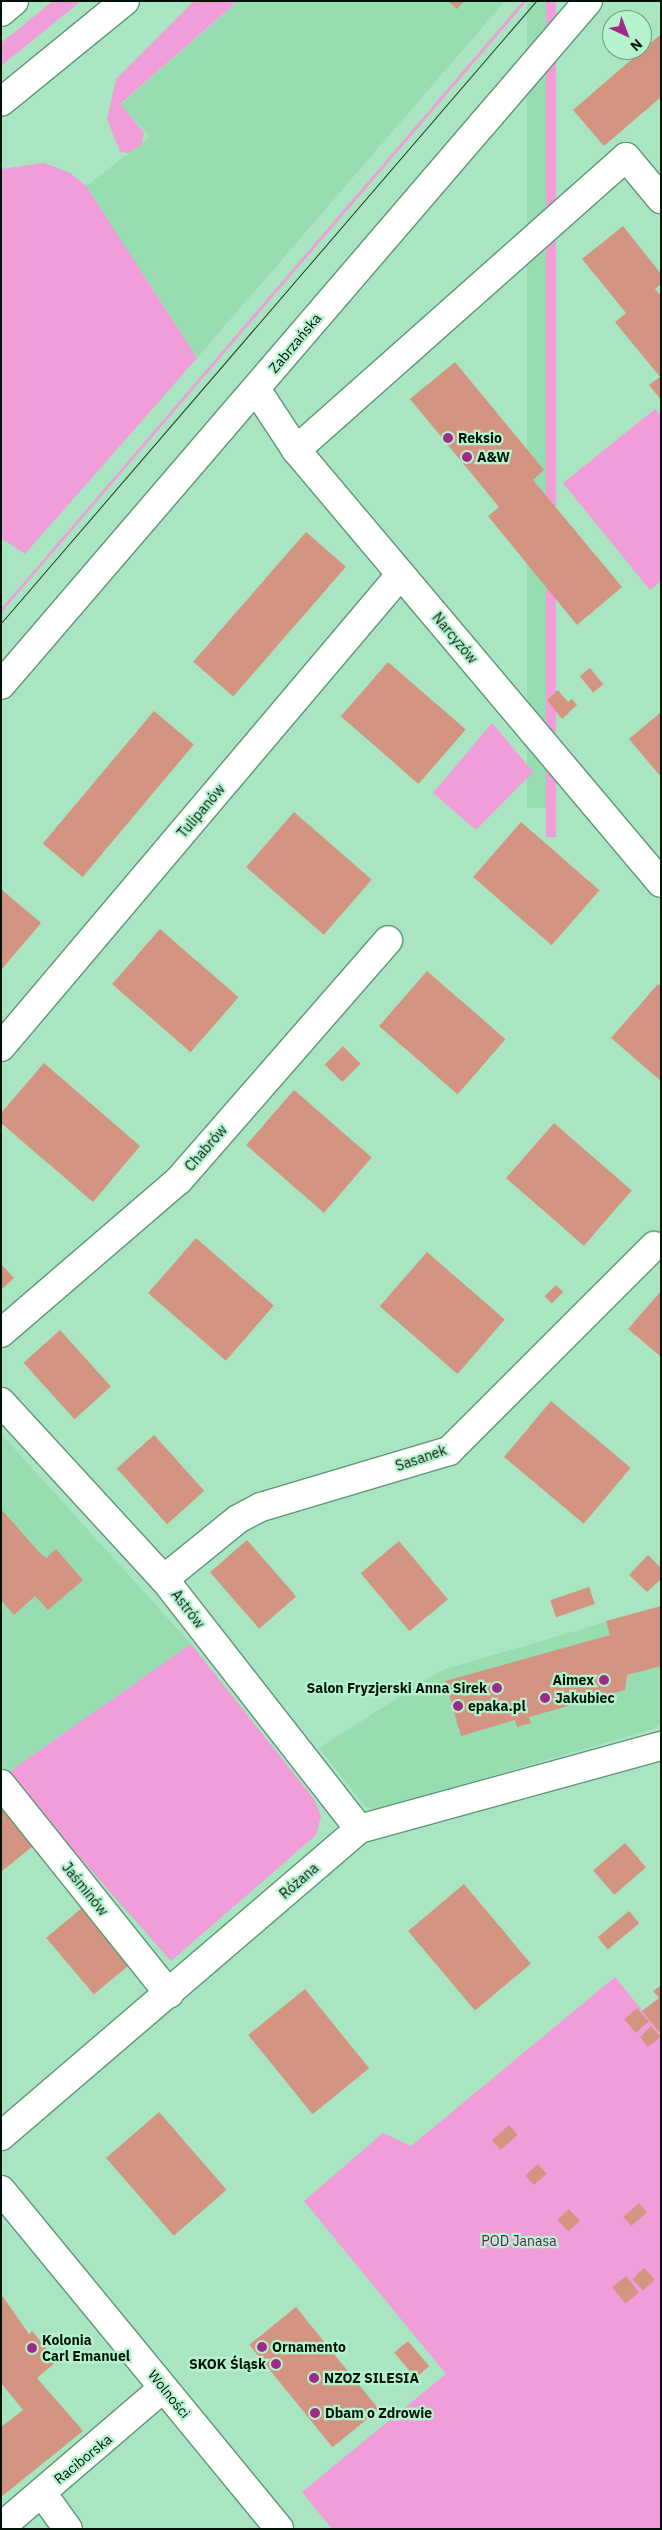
<!DOCTYPE html>
<html>
<head>
<meta charset="utf-8">
<style>
	body { margin:0 }
	#map { position:relative; width:662px; height:2530px; overflow:hidden; background:#a8e5c0; font-family:"IBM Plex Sans",sans-serif }
	div>[style] { position:absolute }
	.built>* { inset:0; background:#98dcb2; transform-origin:0 0 }
	.green>* { inset:0; background:#f19dda; transform-origin:0 0 }
	.building>* { inset:0; background:#d39582; transform-origin:0 0 }
	.roads { filter:drop-shadow(1px 0 #5e9876) drop-shadow(-1px 0 #5e9876) drop-shadow(0 1px #5e9876) drop-shadow(0 -1px #5e9876) }
	.minor>* { height:28px; margin:-14px; padding:0 14px; transform-origin:14px; border-radius:14px; background:#fff }
	.tertiary>* { height:28px; margin:-14px; padding:0 14px; transform-origin:14px; border-radius:14px; background:#fff }
	.primary>* { height:28px; margin:-14px; padding:0 14px; transform-origin:14px; border-radius:14px; background:#fff }
	.tram>* { height:1px; margin:-0.5px; padding:0 0.5px; transform-origin:0.5px; border-radius:0.5px; background:#223e2d }
	.dots>* { width:14px; height:14px; translate:-50% -50%; box-sizing:border-box; border:2px solid #b5f2cd; border-radius:50% }
	span { translate:-50% -50%; white-space:nowrap; text-align:center; line-height:1.15; -webkit-text-stroke:4.5px #b5f2cd; paint-order:stroke }
	.street-label { font-size:14px; color:#001307 }
	.poi-label { font-size:14px; color:#001307; font-weight:700 }
	.left { translate:0 -50%; text-align:left }
	.right { translate:-100% -50%; text-align:right }
	.park-label { font-size:14px; color:#6a1459 }
	.frame { position:absolute; inset:0; border:2px solid #001307; pointer-events:none }
	.north { position:absolute; left:602px; top:10px; width:50px; height:50px; box-sizing:border-box; background:#b5f2cd; border:1px solid #6d997e; border-radius:50%; rotate:137deg; font-size:14px; font-weight:700; line-height:20px; text-align:center; color:#001307 }
	.north::after { content:''; display:block; margin:auto; width:18px; height:22px; background:#9e2b87; clip-path:polygon(50% 0,100% 100%,50% 72%,0 100%) }
</style>
</head>
<body>
<div id="map">
	<div class="built">
		<i style="clip-path:polygon(239px 1px,505px 1px,197px 358px,86px 186px,150px 137px,120px 105px)"></i>
		<i style="left:527px;top:1px;width:19px;height:807px"></i>
		<i style="clip-path:polygon(1px 1434px,191px 1644px,6px 1774px,1px 1768px)"></i>
		<i style="clip-path:polygon(661px 1606px,661px 1723px,656px 1728px,376px 1810px,365px 1806px,319px 1748px,442px 1670px)"></i>
	</div>
	<div class="green">
		<i style="clip-path:polygon(53px 1px,81px 1px,1px 66px,1px 43px)"></i>
		<i style="clip-path:polygon(194px 1px,238px 1px,120px 104px,144px 133px,141px 145px,128px 153px,120px 152px,107px 119px,116px 79px)"></i>
		<i style="clip-path:polygon(523px 1px,527px 1px,1px 613px,1px 609px)"></i>
		<i style="left:546px;top:1px;width:10px;height:836px"></i>
		<i style="clip-path:polygon(44px 163px,70px 173px,86px 186px,197px 358px,25px 554px,1px 538px,1px 169px)"></i>
		<i style="clip-path:polygon(655px 409px,661px 416px,661px 581px,650px 590px,563px 483px)"></i>
		<i style="clip-path:polygon(492px 723px,533px 772px,476px 830px,433px 793px)"></i>
		<i style="clip-path:polygon(191px 1644px,314px 1799px,321px 1816px,316px 1835px,171px 1961px,6px 1774px)"></i>
		<i style="clip-path:polygon(615px 1977px,661px 2034px,661px 2529px,332px 2529px,302px 2492px,446px 2374px,304px 2201px,383px 2133px,411px 2146px)"></i>
	</div>
	<div class="building">
		<i style="clip-path:polygon(448px 1px,464px 1px,457px 9px)"></i>
		<i style="clip-path:polygon(661px 34px,661px 97px,604px 146px,573px 110px)"></i>
		<i style="clip-path:polygon(623px 226px,661px 274px,661px 284px,655px 289px,661px 296px,661px 400px,649px 385px,660px 377px,615px 322px,626px 313px,582px 259px)"></i>
		<i style="clip-path:polygon(455px 362px,544px 470px,533px 480px,622px 587px,577px 625px,488px 516px,499px 507px,410px 399px)"></i>
		<i style="left:306px;top:532px;width:53px;height:172px;rotate:41deg"></i>
		<i style="left:388px;top:662px;width:103px;height:72px;rotate:41deg"></i>
		<i style="left:590px;top:668px;width:21px;height:13px;rotate:51deg"></i>
		<i style="clip-path:polygon(558px 690px,568px 702px,572px 699px,577px 705px,562px 719px,547px 700px)"></i>
		<i style="left:154px;top:711px;width:52px;height:173px;rotate:40deg"></i>
		<i style="clip-path:polygon(661px 712px,661px 777px,629px 739px)"></i>
		<i style="left:294px;top:812px;width:103px;height:73px;rotate:41deg"></i>
		<i style="left:521px;top:822px;width:104px;height:73px;rotate:41deg"></i>
		<i style="clip-path:polygon(1px 889px,41px 923px,1px 970px)"></i>
		<i style="left:160px;top:929px;width:104px;height:73px;rotate:41deg"></i>
		<i style="left:427px;top:971px;width:104px;height:73px;rotate:41deg"></i>
		<i style="clip-path:polygon(658px 984px,661px 986px,661px 1081px,611px 1038px)"></i>
		<i style="left:343px;top:1046px;width:25px;height:26px;rotate:45deg"></i>
		<i style="clip-path:polygon(44px 1063px,140px 1146px,93px 1202px,1px 1123px,1px 1113px)"></i>
		<i style="left:294px;top:1090px;width:103px;height:73px;rotate:41deg"></i>
		<i style="left:554px;top:1123px;width:103px;height:73px;rotate:41deg"></i>
		<i style="left:196px;top:1238px;width:103px;height:73px;rotate:41deg"></i>
		<i style="left:427px;top:1252px;width:103px;height:72px;rotate:41deg"></i>
		<i style="clip-path:polygon(1px 1264px,14px 1278px,1px 1290px)"></i>
		<i style="left:556px;top:1285px;width:10px;height:16px;rotate:45deg"></i>
		<i style="clip-path:polygon(661px 1291px,661px 1357px,628px 1329px)"></i>
		<i style="left:60px;top:1330px;width:76px;height:49px;rotate:48deg"></i>
		<i style="left:551px;top:1401px;width:104px;height:73px;rotate:40deg"></i>
		<i style="left:154px;top:1435px;width:75px;height:50px;rotate:48deg"></i>
		<i style="clip-path:polygon(1px 1509px,39px 1552px,46px 1558px,56px 1549px,83px 1580px,48px 1610px,35px 1596px,14px 1615px,1px 1600px)"></i>
		<i style="left:247px;top:1540px;width:75px;height:49px;rotate:49deg"></i>
		<i style="left:399px;top:1541px;width:76px;height:50px;rotate:50deg"></i>
		<i style="clip-path:polygon(648px 1555px,661px 1568px,661px 1579px,647px 1592px,629px 1575px)"></i>
		<i style="left:589px;top:1587px;width:18px;height:41px;rotate:71deg"></i>
		<i style="clip-path:polygon(661px 1606px,661px 1666px,627px 1675px,625px 1690px,529px 1717px,531px 1723px,517px 1727px,515px 1720px,461px 1736px,445px 1681px,610px 1635px,606px 1621px)"></i>
		<i style="clip-path:polygon(1px 1807px,33px 1846px,1px 1872px)"></i>
		<i style="left:625px;top:1843px;width:32px;height:42px;rotate:49deg"></i>
		<i style="left:464px;top:1884px;width:104px;height:73px;rotate:50deg"></i>
		<i style="left:83px;top:1907px;width:74px;height:48px;rotate:50deg"></i>
		<i style="left:629px;top:1911px;width:16px;height:41px;rotate:50deg"></i>
		<i style="clip-path:polygon(661px 1985px,661px 2030px,659px 2032px,642px 2011px,659px 1998px,653px 1991px)"></i>
		<i style="left:305px;top:1989px;width:102px;height:73px;rotate:51deg"></i>
		<i style="left:637px;top:2008px;width:18px;height:17px;rotate:49deg"></i>
		<i style="clip-path:polygon(651px 2026px,661px 2037px,648px 2047px,640px 2037px)"></i>
		<i style="left:159px;top:2112px;width:103px;height:70px;rotate:49deg"></i>
		<i style="left:509px;top:2125px;width:13px;height:23px;rotate:48deg"></i>
		<i style="left:538px;top:2164px;width:13px;height:17px;rotate:48deg"></i>
		<i style="left:639px;top:2203px;width:12px;height:21px;rotate:48deg"></i>
		<i style="left:569px;top:2209px;width:16px;height:16px;rotate:47deg"></i>
		<i style="left:644px;top:2268px;width:16px;height:16px;rotate:47deg"></i>
		<i style="left:626px;top:2276px;width:21px;height:18px;rotate:51deg"></i>
		<i style="clip-path:polygon(1px 2294px,29px 2334px,32px 2331px,57px 2361px,37px 2378px,83px 2431px,1px 2497px,1px 2427px,23px 2410px,1px 2383px)"></i>
		<i style="left:296px;top:2307px;width:132px;height:60px;rotate:51deg"></i>
		<i style="left:408px;top:2341px;width:33px;height:18px;rotate:50deg"></i>
	</div>
	<div class="roads">
		<div class="minor">
			<i style="left:256px;top:389px;width:73px;rotate:56.7deg"></i>
			<i style="left:296px;top:450px;width:566px;rotate:49.87deg"></i>
			<i style="left:296px;top:450px;width:441px;rotate:-41.6deg"></i>
			<i style="left:626px;top:157px;width:55px;rotate:50.2deg"></i>
			<i style="left:1px;top:1047px;width:619px;rotate:-49.78deg"></i>
			<i style="left:1px;top:1333px;width:235px;rotate:-40.7deg"></i>
			<i style="left:179px;top:1180px;width:318px;rotate:-48.9deg"></i>
			<i style="left:1px;top:1402px;width:241px;rotate:47.4deg"></i>
			<i style="left:164px;top:1579px;width:317px;rotate:52deg"></i>
			<i style="left:164px;top:1579px;width:95px;rotate:-39deg"></i>
			<i style="left:238px;top:1519px;width:26px;rotate:-28deg"></i>
			<i style="left:261px;top:1507px;width:196px;rotate:-16.6deg"></i>
			<i style="left:449px;top:1451px;width:290px;rotate:-45deg"></i>
			<i style="left:1px;top:1784px;width:269px;rotate:51.3deg"></i>
			<i style="left:1px;top:2136px;width:472px;rotate:-40.6deg"></i>
			<i style="left:359px;top:1829px;width:313px;rotate:-15.4deg"></i>
			<i style="left:42px;top:2493px;width:44px;rotate:54.2deg"></i>
			<i style="left:1px;top:2527px;width:213px;rotate:-40.6deg"></i>
		</div>
		<div class="tertiary">
			<i style="left:1px;top:685px;width:901px;rotate:-49.36deg"></i>
			<i style="left:1px;top:2190px;width:438px;rotate:50.6deg"></i>
		</div>
		<div class="primary">
			<i style="left:1px;top:12px;width:17px;rotate:-40deg"></i>
			<i style="left:1px;top:102px;width:160px;rotate:-39.2deg"></i>
		</div>
	</div>
	<div class="tram">
		<i style="left:1px;top:623px;width:820px;rotate:-49.3deg"></i>
	</div>
	<div class="dots">
		<i style="left:448px;top:438px;background:#9e2b87"></i>
		<i style="left:467px;top:457px;background:#9e2b87"></i>
		<i style="left:604px;top:1680px;background:#9e2b87"></i>
		<i style="left:497px;top:1688px;background:#9e2b87"></i>
		<i style="left:545px;top:1698px;background:#9e2b87"></i>
		<i style="left:458px;top:1706px;background:#9e2b87"></i>
		<i style="left:262px;top:2347px;background:#9e2b87"></i>
		<i style="left:32px;top:2348px;background:#9e2b87"></i>
		<i style="left:276px;top:2364px;background:#9e2b87"></i>
		<i style="left:314px;top:2378px;background:#9e2b87"></i>
		<i style="left:315px;top:2413px;background:#9e2b87"></i>
	</div>
	<div class="street-label">
		<span style="left:295px;top:343px;rotate:-50deg">Zabrzańska</span>
		<span style="left:455px;top:638px;rotate:50deg">Narcyzów</span>
		<span style="left:201px;top:811px;rotate:-50deg">Tulipanów</span>
		<span style="left:206px;top:1148px;rotate:-49deg">Chabrów</span>
		<span style="left:421px;top:1458px;rotate:-19deg">Sasanek</span>
		<span style="left:188px;top:1609px;rotate:52deg">Astrów</span>
		<span style="left:299px;top:1881px;rotate:-41deg">Różana</span>
		<span style="left:85px;top:1889px;rotate:51deg">Jaśminów</span>
		<span style="left:169px;top:2394px;rotate:51deg">Wolności</span>
		<span style="left:83px;top:2459px;rotate:-39deg">Raciborska</span>
	</div>
	<div class="poi-label">
		<span class="left" style="left:458px;top:438px">Reksio</span>
		<span class="left" style="left:477px;top:457px">A&amp;W</span>
		<span class="right" style="left:594px;top:1680px">Aimex</span>
		<span class="right" style="left:487px;top:1688px">Salon Fryzjerski Anna Sirek</span>
		<span class="left" style="left:555px;top:1698px">Jakubiec</span>
		<span class="left" style="left:468px;top:1706px">epaka.pl</span>
		<span class="left" style="left:42px;top:2348px">Kolonia<br>Carl Emanuel</span>
		<span class="left" style="left:272px;top:2347px">Ornamento</span>
		<span class="right" style="left:266px;top:2364px">SKOK Śląsk</span>
		<span class="left" style="left:324px;top:2378px">NZOZ SILESIA</span>
		<span class="left" style="left:325px;top:2413px">Dbam o Zdrowie</span>
	</div>
	<div class="park-label">
		<span style="left:519px;top:2241px">POD Janasa</span>
	</div>
	<div class="frame"></div>
	<div class="north">N</div>
</div>
</body>
</html>
